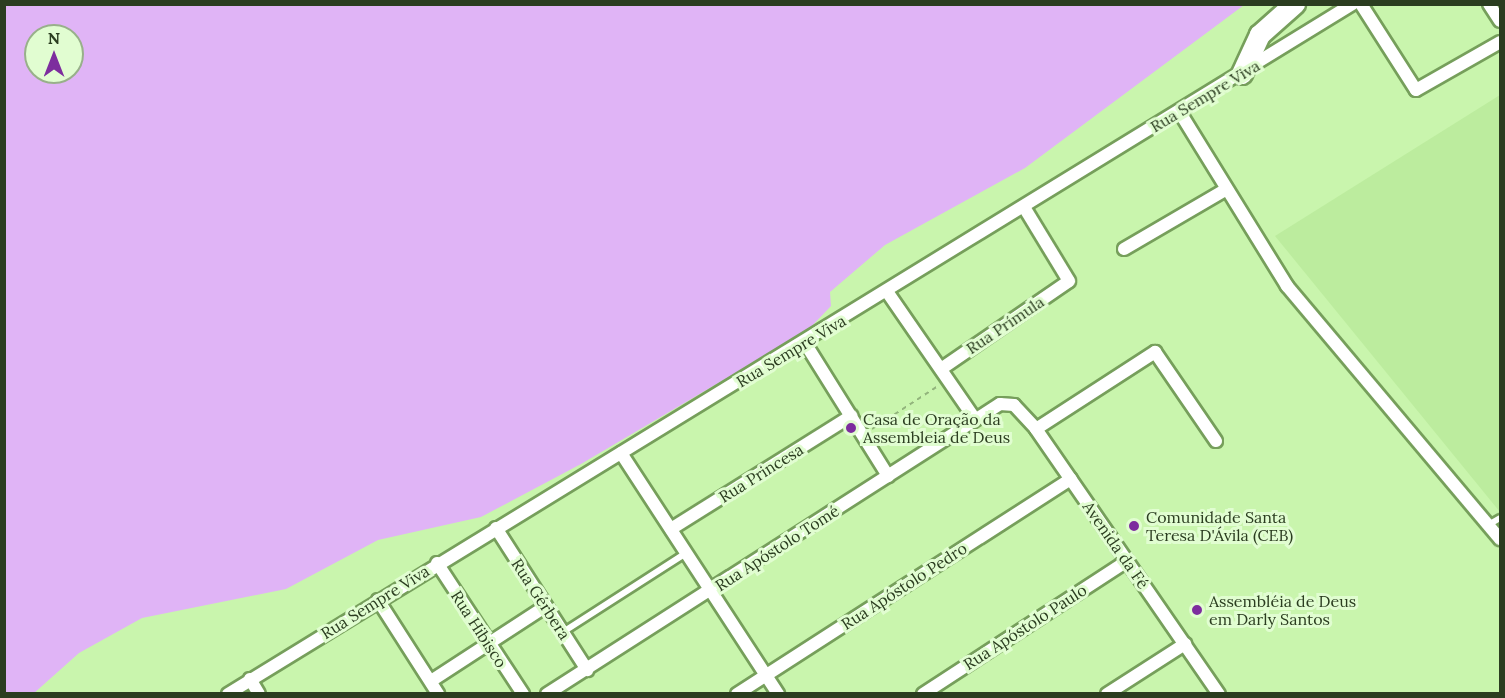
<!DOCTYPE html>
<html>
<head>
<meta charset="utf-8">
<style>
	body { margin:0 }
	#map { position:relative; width:1505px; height:698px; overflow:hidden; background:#c9f5ad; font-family:Lora,serif }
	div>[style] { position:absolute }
	.built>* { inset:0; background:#bcec9e }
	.green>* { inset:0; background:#e0b4f6 }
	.path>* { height:2px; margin-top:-1px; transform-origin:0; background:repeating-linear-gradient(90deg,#92b47c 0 4.5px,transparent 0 9px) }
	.roads { filter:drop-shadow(2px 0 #769f5b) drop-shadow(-2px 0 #769f5b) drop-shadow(0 2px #769f5b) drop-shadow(0 -2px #769f5b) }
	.lane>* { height:6px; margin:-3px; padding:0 3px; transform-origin:3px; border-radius:3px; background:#fff }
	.street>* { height:12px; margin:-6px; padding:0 6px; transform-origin:6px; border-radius:6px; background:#fff }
	.primary>* { height:20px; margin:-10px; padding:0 10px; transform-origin:10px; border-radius:10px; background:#fff }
	.dots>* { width:16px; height:16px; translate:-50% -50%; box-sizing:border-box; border:3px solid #e1fdd1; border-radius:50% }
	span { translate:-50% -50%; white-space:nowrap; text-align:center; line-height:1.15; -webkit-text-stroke:6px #e1fdd1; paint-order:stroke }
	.street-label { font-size:16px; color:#2b3d20 }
	.poi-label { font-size:16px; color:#2b3d20 }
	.left { translate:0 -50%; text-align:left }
	.frame { position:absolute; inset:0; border:6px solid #2b3d20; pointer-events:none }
	.north { position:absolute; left:24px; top:24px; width:60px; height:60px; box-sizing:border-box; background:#e1fdd1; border:2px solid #98b08a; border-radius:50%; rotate:0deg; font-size:16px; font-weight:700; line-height:24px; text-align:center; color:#2b3d20 }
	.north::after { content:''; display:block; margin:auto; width:21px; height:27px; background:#7d2d9e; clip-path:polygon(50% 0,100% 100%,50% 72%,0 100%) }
</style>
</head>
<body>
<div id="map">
	<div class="built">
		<i style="clip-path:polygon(1500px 95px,1500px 512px,1275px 236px)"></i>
	</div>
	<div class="green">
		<i style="clip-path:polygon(evenodd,4px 5px,5px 4px,1244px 5px,1025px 168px,885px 245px,830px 292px,831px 306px,808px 330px,581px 464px,481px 517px,378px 540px,286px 589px,142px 618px,79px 653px,33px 694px,4px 693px,4px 5px,36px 36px,72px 36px,72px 72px,36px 72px,36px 36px)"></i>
	</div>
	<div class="path">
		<i style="left:872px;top:429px;width:79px;rotate:-33.1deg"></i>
	</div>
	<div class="roads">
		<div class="lane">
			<i style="left:1488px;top:525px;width:14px;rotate:-30deg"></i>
			<i style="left:563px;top:632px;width:146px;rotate:-32.7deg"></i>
		</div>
		<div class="street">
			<i style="left:1361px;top:4px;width:102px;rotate:57.4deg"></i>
			<i style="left:1416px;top:90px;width:97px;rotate:-29.7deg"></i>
			<i style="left:1489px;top:4px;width:20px;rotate:57deg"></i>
			<i style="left:1179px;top:111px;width:206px;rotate:58.3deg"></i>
			<i style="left:1287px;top:286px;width:331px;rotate:49.9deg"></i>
			<i style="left:1124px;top:249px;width:117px;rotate:-30.3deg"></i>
			<i style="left:888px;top:293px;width:153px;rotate:55.4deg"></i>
			<i style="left:805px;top:343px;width:157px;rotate:58deg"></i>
			<i style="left:941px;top:369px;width:155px;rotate:-34.5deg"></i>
			<i style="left:1069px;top:281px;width:87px;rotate:-121.3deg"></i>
			<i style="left:1036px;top:429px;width:142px;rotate:-32.9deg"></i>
			<i style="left:1155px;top:352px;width:108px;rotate:55.6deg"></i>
			<i style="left:621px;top:453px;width:288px;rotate:56.9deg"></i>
			<i style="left:496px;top:528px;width:169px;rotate:57.3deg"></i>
			<i style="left:671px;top:529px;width:213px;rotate:-32.1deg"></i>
			<i style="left:437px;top:563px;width:157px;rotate:56.7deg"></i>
			<i style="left:378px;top:600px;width:112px;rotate:57.4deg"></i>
			<i style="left:250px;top:679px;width:17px;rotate:59deg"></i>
			<i style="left:431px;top:681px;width:137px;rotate:-33.1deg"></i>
			<i style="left:228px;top:694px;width:1319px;rotate:-31.54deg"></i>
			<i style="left:547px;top:694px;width:538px;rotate:-32.63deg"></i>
			<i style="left:1000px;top:404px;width:14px;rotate:4deg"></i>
			<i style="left:1014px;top:405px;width:33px;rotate:47deg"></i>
			<i style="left:1036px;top:429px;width:322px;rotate:55.4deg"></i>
			<i style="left:737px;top:694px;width:397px;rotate:-32.8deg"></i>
			<i style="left:923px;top:694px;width:244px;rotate:-33.1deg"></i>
			<i style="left:1107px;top:694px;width:93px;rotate:-32.7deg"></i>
		</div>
		<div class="primary">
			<i style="left:1242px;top:74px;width:43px;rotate:-65.2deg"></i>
			<i style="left:1260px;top:35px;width:47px;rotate:-41.5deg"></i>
		</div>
	</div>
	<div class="dots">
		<i style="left:851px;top:428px;background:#7d2d9e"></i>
		<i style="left:1134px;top:526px;background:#7d2d9e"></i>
		<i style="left:1197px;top:610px;background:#7d2d9e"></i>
	</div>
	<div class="street-label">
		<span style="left:1205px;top:96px;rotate:-31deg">Rua Sempre Viva</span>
		<span style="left:1005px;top:325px;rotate:-34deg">Rua Prímula</span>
		<span style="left:791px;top:351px;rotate:-31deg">Rua Sempre Viva</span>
		<span style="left:761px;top:473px;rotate:-32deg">Rua Princesa</span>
		<span style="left:1116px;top:545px;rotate:55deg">Avenida da Fé</span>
		<span style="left:777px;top:548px;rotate:-33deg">Rua Apóstolo Tomé</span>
		<span style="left:904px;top:586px;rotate:-33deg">Rua Apóstolo Pedro</span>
		<span style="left:541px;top:599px;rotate:57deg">Rua Gérbera</span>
		<span style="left:375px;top:602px;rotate:-32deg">Rua Sempre Viva</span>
		<span style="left:1025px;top:627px;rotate:-33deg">Rua Apóstolo Paulo</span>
		<span style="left:479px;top:629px;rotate:57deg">Rua Hibisco</span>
	</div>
	<div class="poi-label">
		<span class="left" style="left:863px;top:428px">Casa de Oração da<br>Assembleia de Deus</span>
		<span class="left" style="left:1146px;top:526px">Comunidade Santa<br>Teresa D'Ávila (CEB)</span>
		<span class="left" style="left:1209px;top:610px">Assembléia de Deus<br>em Darly Santos</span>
	</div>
	<div class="frame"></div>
	<div class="north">N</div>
</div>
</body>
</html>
